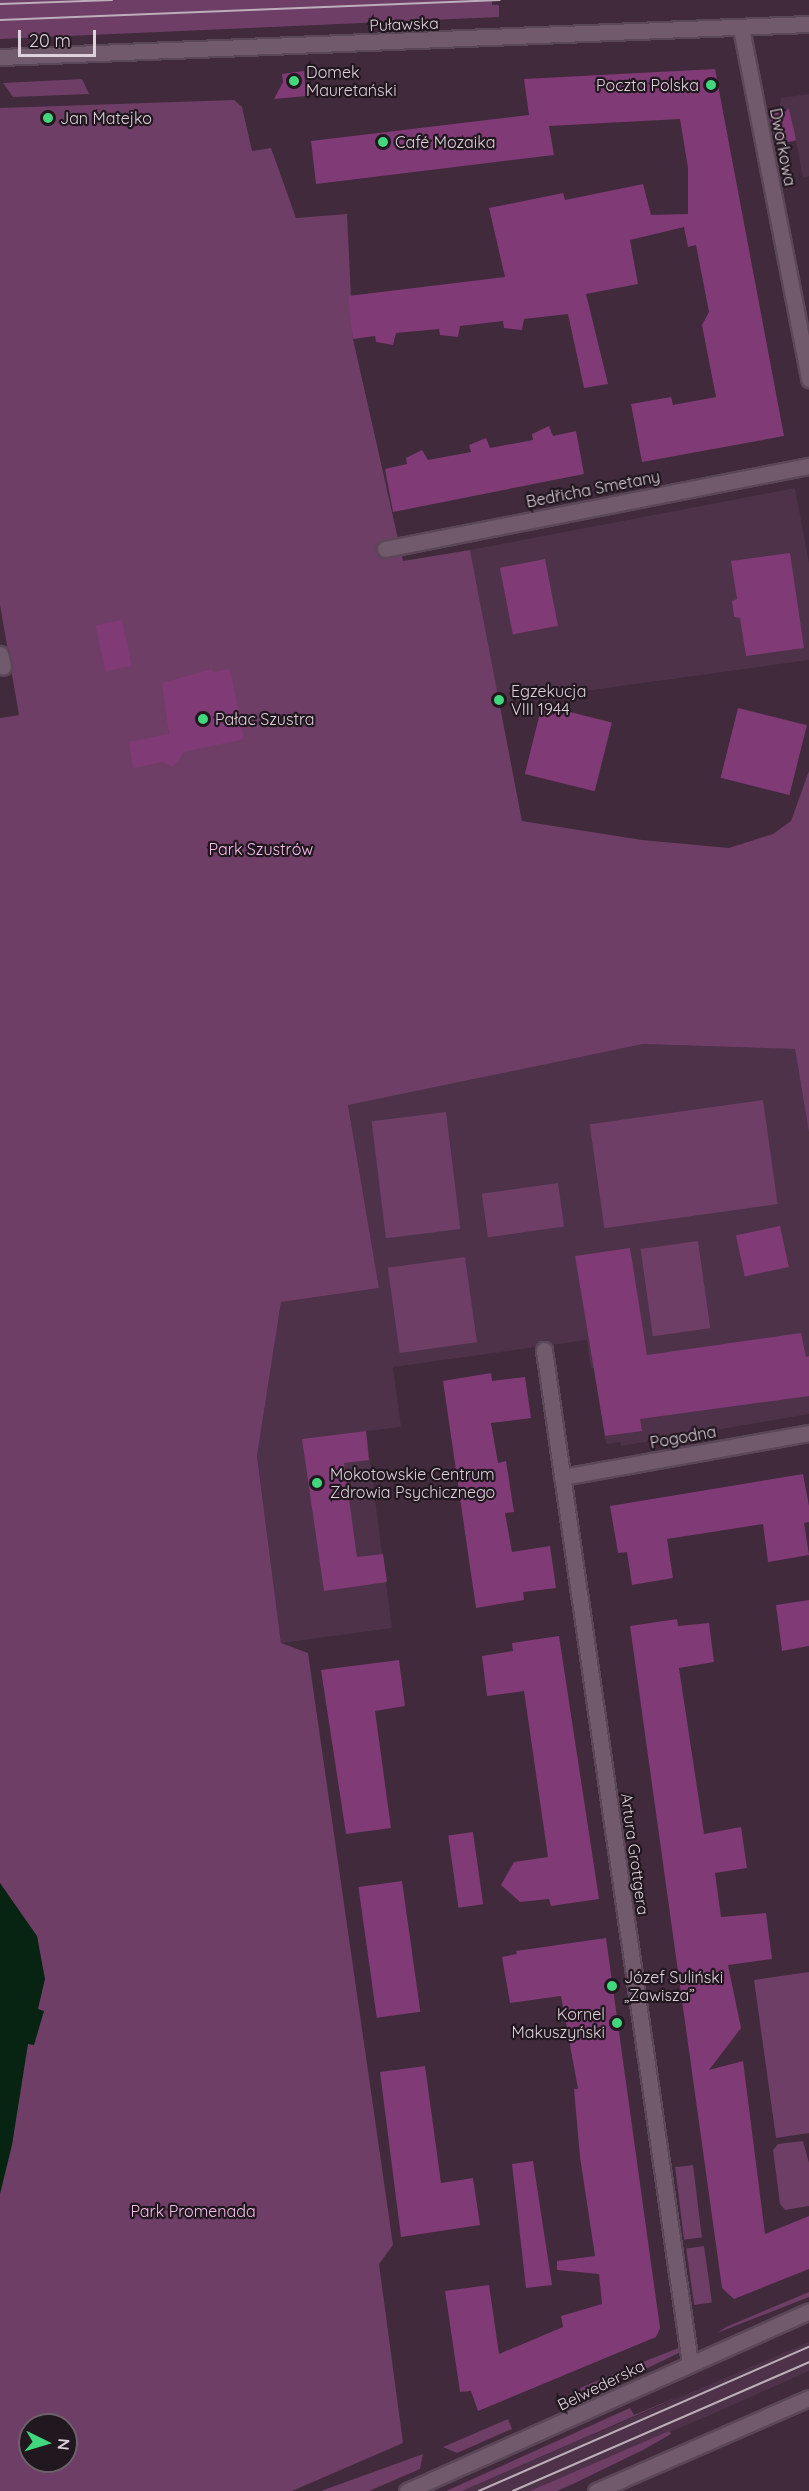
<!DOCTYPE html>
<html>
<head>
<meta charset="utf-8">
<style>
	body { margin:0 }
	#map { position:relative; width:809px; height:2491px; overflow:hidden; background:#402a3c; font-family:Quicksand,sans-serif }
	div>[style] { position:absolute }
	.built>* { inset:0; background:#4d3249 }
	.green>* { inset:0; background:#6e3e66; transform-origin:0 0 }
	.water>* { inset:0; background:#072412 }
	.building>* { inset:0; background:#803a76; transform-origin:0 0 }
	.roads { filter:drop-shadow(2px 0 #5a4757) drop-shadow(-2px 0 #5a4757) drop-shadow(0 2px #5a4757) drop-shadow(0 -2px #5a4757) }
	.street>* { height:15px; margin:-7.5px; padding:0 7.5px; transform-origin:7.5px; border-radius:7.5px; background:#725a6d }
	.secondary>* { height:15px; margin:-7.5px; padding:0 7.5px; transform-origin:7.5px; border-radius:7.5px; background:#725a6d }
	.tram>* { height:1.5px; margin:-0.75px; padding:0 0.75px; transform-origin:0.75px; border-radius:0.75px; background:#bdaeba }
	.dots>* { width:16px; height:16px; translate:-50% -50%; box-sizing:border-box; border:3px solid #21171f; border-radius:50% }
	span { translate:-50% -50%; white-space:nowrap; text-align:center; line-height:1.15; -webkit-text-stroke:4.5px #21171f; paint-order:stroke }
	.street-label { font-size:16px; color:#dfd1dc }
	.poi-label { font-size:16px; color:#dfd1dc }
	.left { translate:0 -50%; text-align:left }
	.right { translate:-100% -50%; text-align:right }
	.park-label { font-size:16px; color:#f9beee }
	.north { position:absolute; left:18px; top:2413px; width:60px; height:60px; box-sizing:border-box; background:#21171f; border:2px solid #6d616b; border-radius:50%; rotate:95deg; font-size:16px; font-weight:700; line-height:24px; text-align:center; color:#dfd1dc }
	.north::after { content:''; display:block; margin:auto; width:21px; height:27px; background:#41d77c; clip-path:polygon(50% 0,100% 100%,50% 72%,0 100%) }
	.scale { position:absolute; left:18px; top:30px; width:78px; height:27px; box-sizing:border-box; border:3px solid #dfd1dc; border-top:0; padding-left:8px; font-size:18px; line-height:21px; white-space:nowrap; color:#dfd1dc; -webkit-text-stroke:4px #21171f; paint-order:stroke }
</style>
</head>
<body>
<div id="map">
	<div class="built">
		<i style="clip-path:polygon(809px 94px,809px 176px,803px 178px,796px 140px,775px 144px,769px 114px,779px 111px,781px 98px)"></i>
		<i style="clip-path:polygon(795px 488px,809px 563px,809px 660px,499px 703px,470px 550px)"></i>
		<i style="clip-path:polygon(643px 1044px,795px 1049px,809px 1133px,809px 1414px,621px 1446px,620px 1442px,606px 1444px,595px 1368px,591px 1368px,587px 1340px,393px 1367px,401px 1427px,366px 1431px,392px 1628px,281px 1643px,257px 1456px,281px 1302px,379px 1288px,348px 1104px)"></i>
		<i style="clip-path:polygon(809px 2342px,809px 2371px,708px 2416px,530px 2491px,462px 2491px)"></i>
	</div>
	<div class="green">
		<i style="clip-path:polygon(0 0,492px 0,492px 5px,499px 5px,499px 17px,0 39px)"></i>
		<i style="clip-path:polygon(82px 79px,89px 94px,13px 97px,3px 83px)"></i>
		<i style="clip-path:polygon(evenodd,234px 100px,242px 107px,252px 151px,271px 148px,296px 218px,347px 214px,353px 339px,403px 561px,470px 550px,522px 821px,642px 840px,729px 848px,773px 834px,791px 821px,809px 771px,809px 1133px,795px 1049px,643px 1044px,348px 1105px,379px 1288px,281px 1302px,257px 1456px,281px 1643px,308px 1653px,393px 2245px,379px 2264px,403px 2443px,292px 2491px,0 2491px,0 718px,19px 715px,0 605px,0 108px,234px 100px,30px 2425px,66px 2425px,66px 2461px,30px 2461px,30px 2425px)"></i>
		<i style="left:763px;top:1100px;width:105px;height:175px;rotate:82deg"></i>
		<i style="left:446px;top:1112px;width:118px;height:75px;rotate:83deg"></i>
		<i style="left:558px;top:1183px;width:44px;height:77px;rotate:82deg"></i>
		<i style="left:698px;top:1241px;width:88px;height:58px;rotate:82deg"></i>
		<i style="left:465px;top:1257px;width:86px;height:78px;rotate:82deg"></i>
		<i style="clip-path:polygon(809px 1972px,809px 2133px,776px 2138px,754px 1980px)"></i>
		<i style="clip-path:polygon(803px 2141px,809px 2163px,809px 2206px,785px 2210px,780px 2204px,773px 2150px,778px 2144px)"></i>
		<i style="left:693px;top:2165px;width:73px;height:18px;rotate:83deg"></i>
		<i style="left:704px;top:2246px;width:57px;height:18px;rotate:82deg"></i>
		<i style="clip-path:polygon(809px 2292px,809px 2297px,717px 2333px,726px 2327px)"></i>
		<i style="clip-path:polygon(681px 2347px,683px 2351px,633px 2375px,630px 2367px)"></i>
		<i style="clip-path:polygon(616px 2373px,618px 2379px,583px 2397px,580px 2388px)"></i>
		<i style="clip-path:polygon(692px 2391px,462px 2491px,446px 2491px,630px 2408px,634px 2415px)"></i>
		<i style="clip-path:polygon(508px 2419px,512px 2429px,457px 2453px,443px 2447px)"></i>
		<i style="clip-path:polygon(669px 2431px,671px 2434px,643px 2450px,577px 2482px,557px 2491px,530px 2491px)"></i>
		<i style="clip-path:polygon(423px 2454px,420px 2469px,369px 2491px,321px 2491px)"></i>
	</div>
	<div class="water">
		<i style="clip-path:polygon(0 1883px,37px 1936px,45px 1979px,38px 2009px,44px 2011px,34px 2045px,28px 2044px,12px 2145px,0 2194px)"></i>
	</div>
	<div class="building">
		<i style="clip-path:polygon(715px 69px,784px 436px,642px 462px,631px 404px,671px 397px,673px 405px,716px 397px,702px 325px,709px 312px,696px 245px,688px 247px,684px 227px,630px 240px,638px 284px,586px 294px,608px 384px,584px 388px,568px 314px,524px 319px,522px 330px,504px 328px,503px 321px,460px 326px,458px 337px,440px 335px,439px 329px,396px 333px,393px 345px,376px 342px,375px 336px,353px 339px,348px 296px,505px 277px,489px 208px,563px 193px,565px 200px,643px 184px,651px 215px,688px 214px,688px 168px,680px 119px,549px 126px,554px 155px,316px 184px,311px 141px,529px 115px,524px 79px)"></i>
		<i style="clip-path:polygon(304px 71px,306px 96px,274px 99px,283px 82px,282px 74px)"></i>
		<i style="left:789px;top:109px;width:32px;height:21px;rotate:77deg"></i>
		<i style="clip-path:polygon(549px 426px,553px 436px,576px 431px,584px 474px,393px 512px,385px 469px,407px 464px,406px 458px,422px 450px,428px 460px,471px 452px,469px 445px,486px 438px,490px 448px,533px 440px,532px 434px)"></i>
		<i style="clip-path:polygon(790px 553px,804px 648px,746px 656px,740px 618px,734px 617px,732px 601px,737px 599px,731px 561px)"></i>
		<i style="left:545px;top:559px;width:68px;height:46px;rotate:79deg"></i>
		<i style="left:122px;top:620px;width:47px;height:27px;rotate:78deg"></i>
		<i style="clip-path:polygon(212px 669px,213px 672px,230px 669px,244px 739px,184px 752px,173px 767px,163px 762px,133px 768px,129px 742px,169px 734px,162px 683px)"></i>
		<i style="left:542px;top:705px;width:72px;height:71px;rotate:14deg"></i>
		<i style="left:738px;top:708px;width:71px;height:72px;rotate:14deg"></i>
		<i style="left:780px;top:1226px;width:42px;height:45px;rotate:78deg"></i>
		<i style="clip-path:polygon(630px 1248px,647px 1355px,801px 1333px,806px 1357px,809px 1356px,809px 1396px,640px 1419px,642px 1431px,605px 1436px,575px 1256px)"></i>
		<i style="clip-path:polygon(491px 1373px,492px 1381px,525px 1377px,531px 1418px,491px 1423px,498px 1463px,506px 1461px,514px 1512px,505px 1513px,512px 1552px,550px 1546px,556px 1588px,523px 1592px,524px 1600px,476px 1608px,443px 1381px)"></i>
		<i style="clip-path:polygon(366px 1431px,369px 1460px,344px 1463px,357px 1557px,383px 1554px,387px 1582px,324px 1591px,302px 1439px)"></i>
		<i style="clip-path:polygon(803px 1474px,809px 1506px,809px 1522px,804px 1523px,809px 1555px,768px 1562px,763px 1524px,667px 1539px,673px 1578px,632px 1585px,627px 1552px,618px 1553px,610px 1506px)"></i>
		<i style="clip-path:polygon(809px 1600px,809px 1646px,782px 1651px,776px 1605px)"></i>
		<i style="clip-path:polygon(677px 1619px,678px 1626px,709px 1623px,714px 1662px,679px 1668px,704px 1834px,741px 1827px,747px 1868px,715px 1873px,721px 1917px,766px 1913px,772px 1959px,728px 1965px,741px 2028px,709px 2070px,743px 2061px,765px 2234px,809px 2216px,809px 2269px,734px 2299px,722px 2288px,630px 1626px)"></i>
		<i style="clip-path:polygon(559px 1636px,599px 1899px,551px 1906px,549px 1899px,520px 1902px,501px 1885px,514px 1862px,548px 1857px,524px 1691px,487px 1696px,482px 1656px,513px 1651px,512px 1643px)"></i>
		<i style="clip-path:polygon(399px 1660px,405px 1706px,375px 1711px,391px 1828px,346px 1834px,321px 1670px)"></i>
		<i style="left:473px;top:1832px;width:73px;height:25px;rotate:82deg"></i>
		<i style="left:402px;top:1881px;width:132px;height:44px;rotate:82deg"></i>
		<i style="clip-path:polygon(606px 1938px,660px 2328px,656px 2337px,478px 2411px,471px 2391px,460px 2392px,445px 2291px,489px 2285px,499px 2354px,563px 2327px,561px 2316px,602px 2304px,599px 2274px,557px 2270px,557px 2261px,595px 2256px,580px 2157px,574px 2089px,578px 2089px,561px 1996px,510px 2003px,502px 1957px,517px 1954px,516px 1951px)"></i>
		<i style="clip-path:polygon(425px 2066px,441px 2183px,473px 2178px,480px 2225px,401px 2237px,380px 2072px)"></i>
		<i style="clip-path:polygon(533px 2161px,552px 2285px,526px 2288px,512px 2164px)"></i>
	</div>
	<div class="roads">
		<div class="street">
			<i style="left:741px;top:28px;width:358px;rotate:79deg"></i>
			<i style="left:385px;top:549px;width:432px;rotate:-11.1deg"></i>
			<i style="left:0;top:654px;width:13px;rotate:77deg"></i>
			<i style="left:544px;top:1350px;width:1023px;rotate:81.8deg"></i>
			<i style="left:562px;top:1477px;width:251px;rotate:-10.1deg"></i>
		</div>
		<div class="secondary">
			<i style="left:0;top:57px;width:810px;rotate:-2.34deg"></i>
			<i style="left:407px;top:2491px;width:440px;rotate:-24.1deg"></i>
			<i style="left:596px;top:2491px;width:232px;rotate:-23.6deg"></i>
		</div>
	</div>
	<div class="tram">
		<i style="left:0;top:4px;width:112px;rotate:-2deg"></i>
		<i style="left:0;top:20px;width:500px;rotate:-2.29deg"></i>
		<i style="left:479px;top:2491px;width:360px;rotate:-23.6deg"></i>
		<i style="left:513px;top:2491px;width:323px;rotate:-23.5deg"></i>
	</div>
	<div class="dots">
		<i style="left:294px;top:81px;background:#41d77c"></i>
		<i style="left:711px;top:85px;background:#41d77c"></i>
		<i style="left:48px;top:118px;background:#41d77c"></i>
		<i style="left:383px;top:142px;background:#41d77c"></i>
		<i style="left:499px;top:700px;background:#41d77c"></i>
		<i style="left:203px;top:719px;background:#41d77c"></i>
		<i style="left:317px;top:1483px;background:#41d77c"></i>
		<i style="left:612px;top:1986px;background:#41d77c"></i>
		<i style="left:617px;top:2023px;background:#41d77c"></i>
	</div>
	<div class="street-label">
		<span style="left:404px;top:24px;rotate:-2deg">Puławska</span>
		<span style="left:783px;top:147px;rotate:79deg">Dworkowa</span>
		<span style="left:593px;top:489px;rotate:-11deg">Bedřicha Smetany</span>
		<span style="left:683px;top:1437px;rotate:-10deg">Pogodna</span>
		<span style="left:635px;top:1854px;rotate:82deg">Artura Grottgera</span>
		<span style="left:601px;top:2385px;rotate:-26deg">Belwederska</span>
	</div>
	<div class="poi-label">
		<span class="left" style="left:306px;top:81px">Domek<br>Mauretański</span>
		<span class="right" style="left:699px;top:85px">Poczta Polska</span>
		<span class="left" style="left:60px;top:118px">Jan Matejko</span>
		<span class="left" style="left:395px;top:142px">Café Mozaika</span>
		<span class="left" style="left:511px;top:700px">Egzekucja<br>VIII 1944</span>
		<span class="left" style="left:215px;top:719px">Pałac Szustra</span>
		<span class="left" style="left:330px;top:1483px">Mokotowskie Centrum<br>Zdrowia Psychicznego</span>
		<span class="left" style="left:624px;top:1986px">Józef Suliński<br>„Zawisza”</span>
		<span class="right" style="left:605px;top:2023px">Kornel<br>Makuszyński</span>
	</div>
	<div class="park-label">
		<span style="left:261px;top:849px">Park Szustrów</span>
		<span style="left:193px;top:2211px">Park Promenada</span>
	</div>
	<div class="north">N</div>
	<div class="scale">20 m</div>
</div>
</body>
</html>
